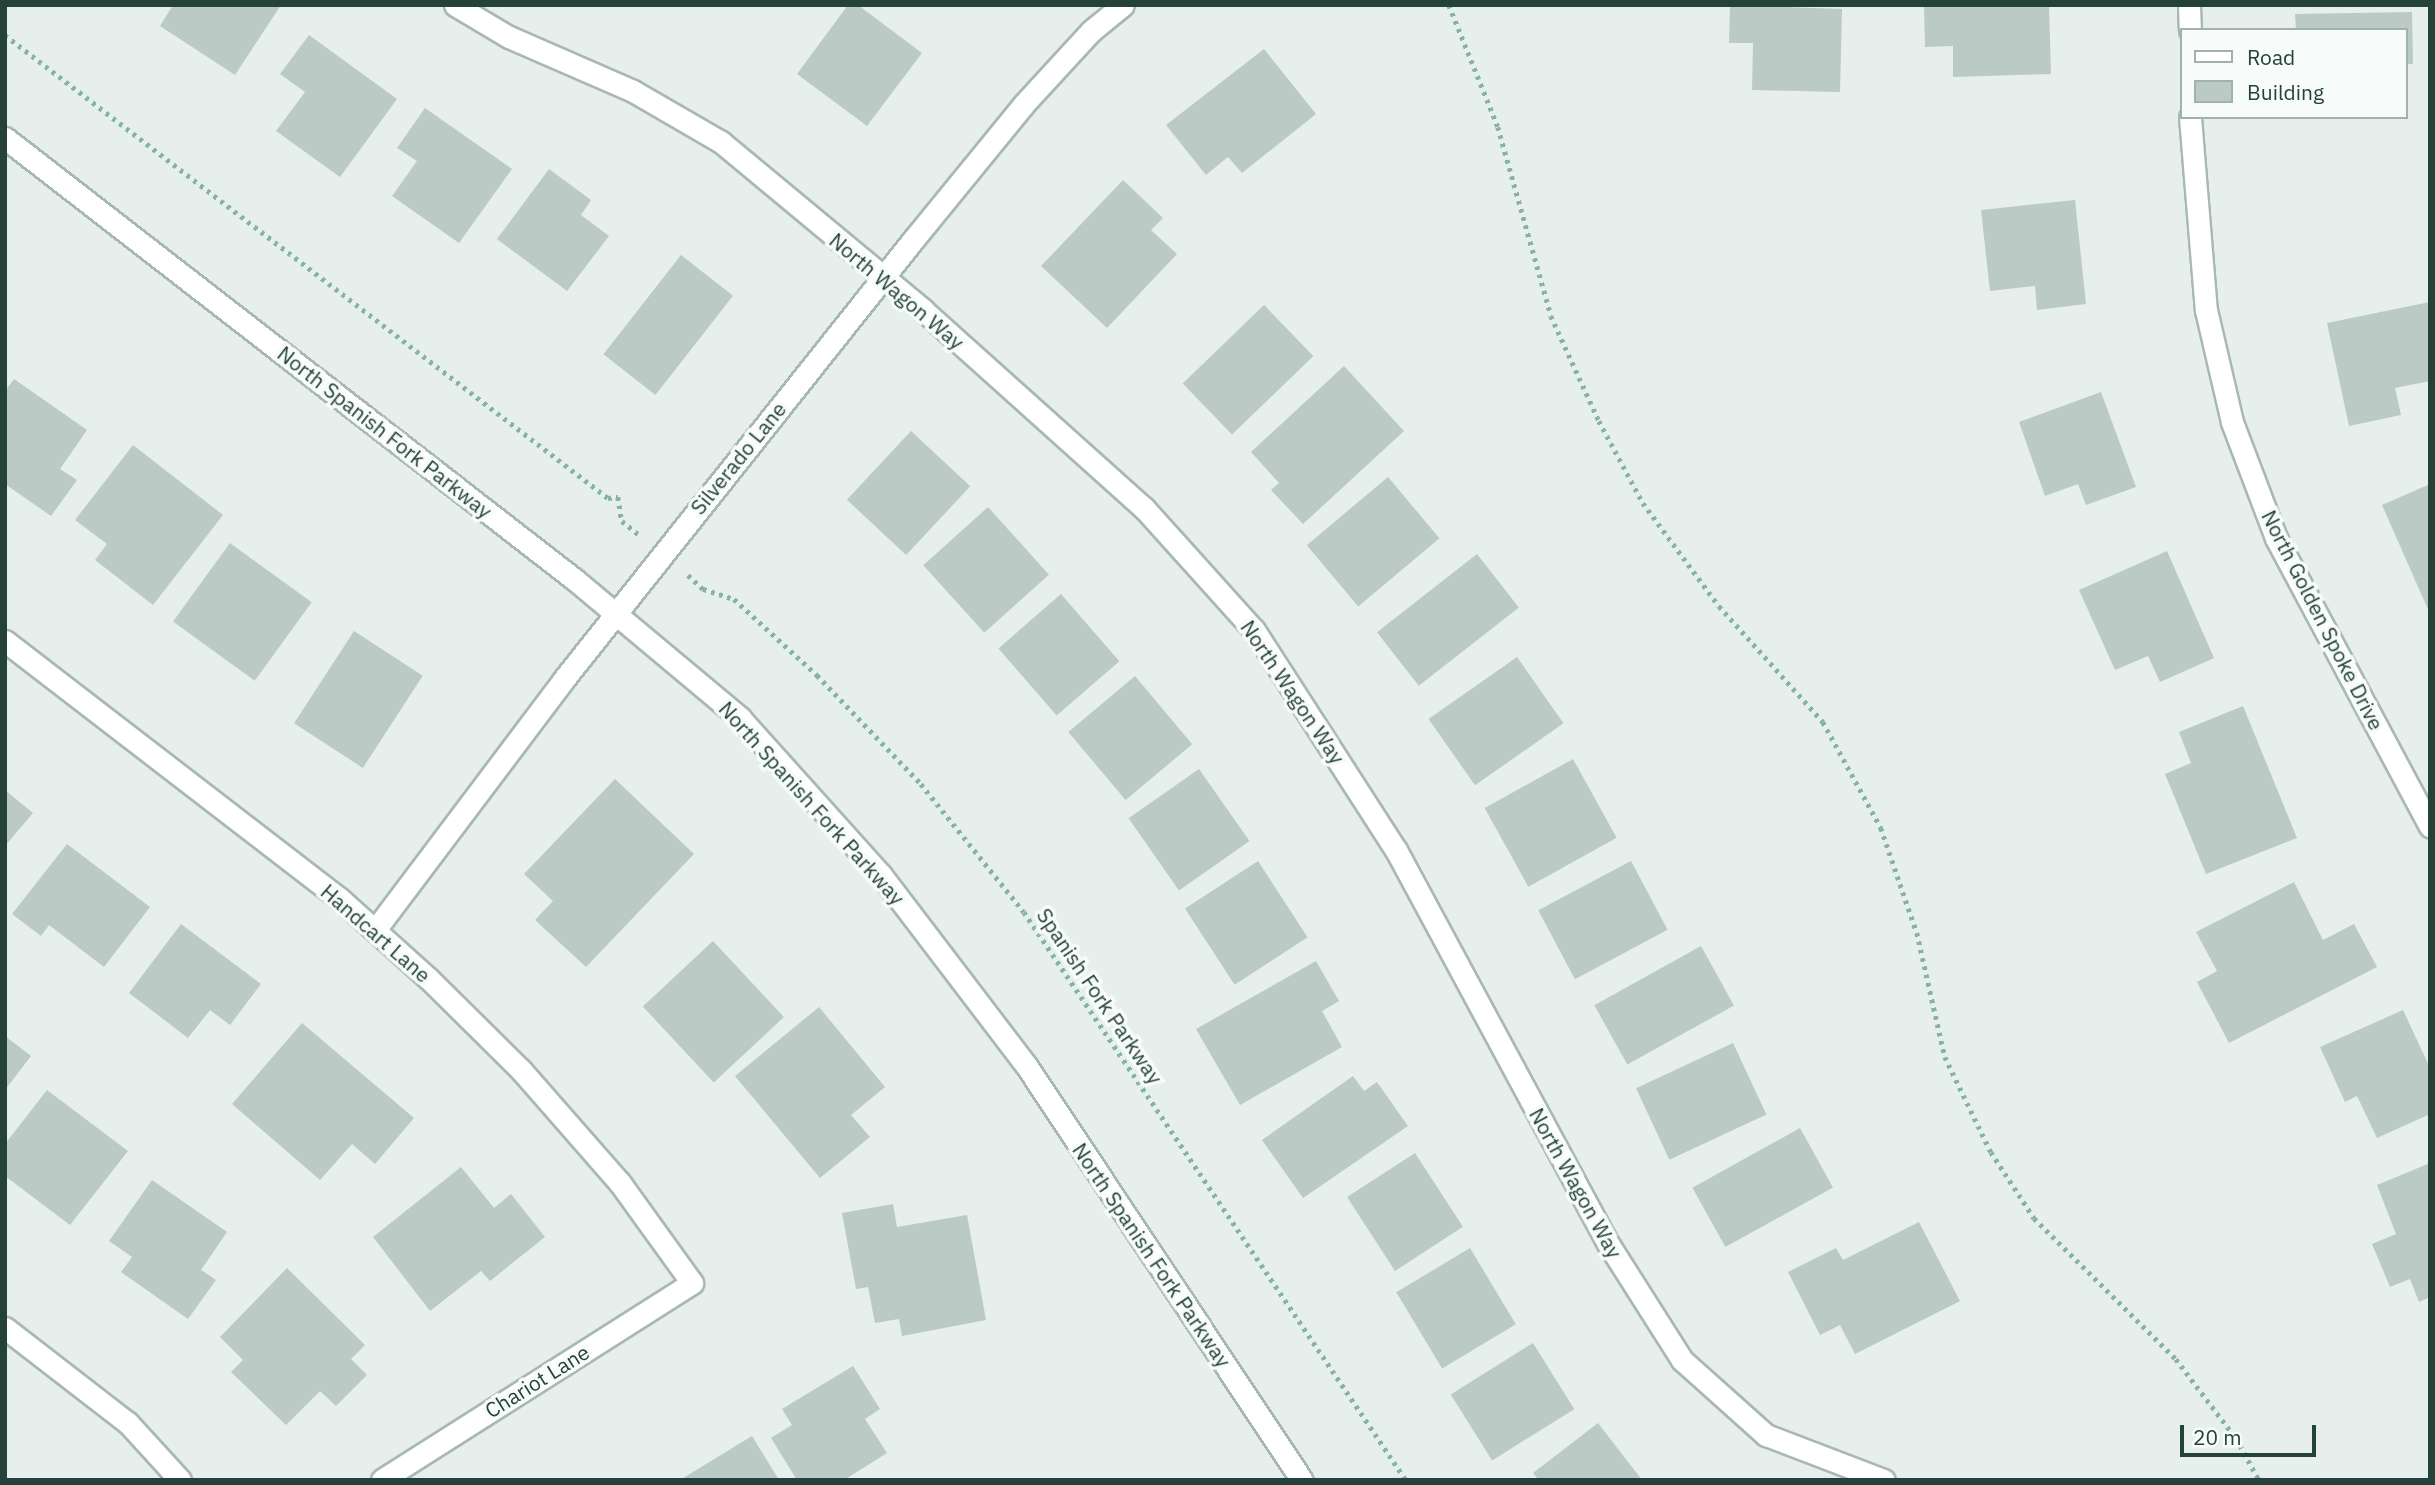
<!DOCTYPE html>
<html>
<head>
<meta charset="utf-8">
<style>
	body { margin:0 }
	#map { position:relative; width:2435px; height:1485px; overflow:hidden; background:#e6efeb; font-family:"IBM Plex Sans",sans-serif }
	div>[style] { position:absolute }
	.building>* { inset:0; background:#bbcac4; transform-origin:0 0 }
	.path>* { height:4.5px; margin-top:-2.25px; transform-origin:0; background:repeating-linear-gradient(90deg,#86b3a5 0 3.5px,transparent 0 8.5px) }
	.roads { filter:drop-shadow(2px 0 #a8b8b2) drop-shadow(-2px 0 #a8b8b2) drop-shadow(0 2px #a8b8b2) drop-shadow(0 -2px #a8b8b2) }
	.minor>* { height:21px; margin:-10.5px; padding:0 10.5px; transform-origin:10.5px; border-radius:10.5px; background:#fff }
	.tertiary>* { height:21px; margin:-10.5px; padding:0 10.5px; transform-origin:10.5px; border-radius:10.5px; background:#fff }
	span { translate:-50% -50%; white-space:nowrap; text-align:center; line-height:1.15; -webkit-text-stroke:7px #f7fbf9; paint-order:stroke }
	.street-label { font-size:21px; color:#24423a }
	.frame { position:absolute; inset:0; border:7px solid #24423a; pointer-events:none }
	.legend { position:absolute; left:2180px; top:28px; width:228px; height:91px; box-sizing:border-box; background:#f7fbf9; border:2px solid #a3b1ad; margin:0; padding:9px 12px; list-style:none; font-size:21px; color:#24423a }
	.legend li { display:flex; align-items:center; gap:14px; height:35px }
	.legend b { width:35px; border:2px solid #a3b1ad }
	.scale { position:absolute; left:2180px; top:1425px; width:136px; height:32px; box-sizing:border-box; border:4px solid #24423a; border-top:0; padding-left:9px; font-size:21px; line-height:24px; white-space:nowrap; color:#24423a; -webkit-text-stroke:5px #f7fbf9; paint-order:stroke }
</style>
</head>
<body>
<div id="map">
	<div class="building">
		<i style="clip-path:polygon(173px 5px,281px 5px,235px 75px,160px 26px)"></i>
		<i style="clip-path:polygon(848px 5px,858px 5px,922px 53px,867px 126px,797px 74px)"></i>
		<i style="clip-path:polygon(1730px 5px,1842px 9px,1840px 92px,1752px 90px,1753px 43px,1729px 43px)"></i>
		<i style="clip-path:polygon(1924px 5px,2049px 5px,2051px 74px,1953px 77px,1953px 46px,1925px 47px)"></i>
		<i style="clip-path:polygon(2412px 12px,2413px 64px,2405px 64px,2405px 30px,2296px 30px,2295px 14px)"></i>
		<i style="clip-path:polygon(309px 35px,397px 99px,340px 177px,276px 131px,305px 92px,280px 74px)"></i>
		<i style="clip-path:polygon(1264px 49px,1316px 114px,1242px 173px,1228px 157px,1206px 175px,1166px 125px)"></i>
		<i style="clip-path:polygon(425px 108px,512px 169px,459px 243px,392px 196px,417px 161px,397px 148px)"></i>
		<i style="clip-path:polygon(549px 169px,591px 200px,581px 215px,609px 236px,567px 291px,497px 239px)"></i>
		<i style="clip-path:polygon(1123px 180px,1163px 218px,1151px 230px,1177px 254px,1107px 328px,1041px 266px)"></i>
		<i style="clip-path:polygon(2075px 200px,2086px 304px,2037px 310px,2035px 286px,1990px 291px,1981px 210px)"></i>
		<i style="left:681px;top:255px;width:66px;height:126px;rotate:38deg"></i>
		<i style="clip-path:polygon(2430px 302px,2430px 381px,2395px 388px,2401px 415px,2349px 426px,2327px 323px)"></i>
		<i style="left:1264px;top:305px;width:71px;height:113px;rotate:46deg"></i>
		<i style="clip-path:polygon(1344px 366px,1404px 431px,1303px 524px,1271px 490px,1279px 483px,1251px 452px)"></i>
		<i style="clip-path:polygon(14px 379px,87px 430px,60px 469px,77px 480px,51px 516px,5px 484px,5px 391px)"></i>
		<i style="clip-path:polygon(2101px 392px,2136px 487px,2086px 505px,2078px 484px,2045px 496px,2019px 422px)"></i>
		<i style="left:911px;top:431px;width:81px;height:94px;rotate:43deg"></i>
		<i style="clip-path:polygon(133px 445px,223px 515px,153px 605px,95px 560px,107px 544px,75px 520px)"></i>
		<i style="left:1388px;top:477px;width:80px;height:106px;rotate:50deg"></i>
		<i style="clip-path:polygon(2430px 484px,2430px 614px,2382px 505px)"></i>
		<i style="left:988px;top:507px;width:91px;height:87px;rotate:48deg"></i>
		<i style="left:230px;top:543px;width:101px;height:97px;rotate:36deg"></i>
		<i style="clip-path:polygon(2167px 551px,2214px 658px,2160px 682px,2148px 656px,2115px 670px,2079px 590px)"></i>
		<i style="left:1477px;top:554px;width:68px;height:127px;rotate:52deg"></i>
		<i style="left:1061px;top:594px;width:89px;height:83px;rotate:49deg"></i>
		<i style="left:354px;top:631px;width:82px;height:110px;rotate:33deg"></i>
		<i style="left:1517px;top:657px;width:81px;height:108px;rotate:55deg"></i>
		<i style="left:1135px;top:676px;width:89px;height:87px;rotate:50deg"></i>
		<i style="clip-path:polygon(2243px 706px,2297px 838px,2206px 874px,2165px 774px,2191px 763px,2179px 732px)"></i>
		<i style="left:1573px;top:759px;width:90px;height:101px;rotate:61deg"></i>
		<i style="left:1199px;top:769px;width:88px;height:86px;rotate:55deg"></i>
		<i style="clip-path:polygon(615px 779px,694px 854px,586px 967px,535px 920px,553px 901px,524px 874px)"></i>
		<i style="clip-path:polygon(5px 790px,33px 813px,5px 846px)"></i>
		<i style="clip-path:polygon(67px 844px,150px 907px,104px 967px,49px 925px,41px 936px,12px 914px)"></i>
		<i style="left:1258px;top:861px;width:91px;height:87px;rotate:57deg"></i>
		<i style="left:1631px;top:861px;width:78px;height:105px;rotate:62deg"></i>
		<i style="clip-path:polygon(2294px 882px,2323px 940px,2354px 924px,2377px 967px,2229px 1043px,2197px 982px,2217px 971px,2196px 932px)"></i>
		<i style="clip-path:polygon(181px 924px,261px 984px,230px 1025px,210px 1010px,188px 1038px,129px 993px)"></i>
		<i style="left:713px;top:941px;width:104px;height:96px;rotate:47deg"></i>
		<i style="left:1701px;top:946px;width:68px;height:122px;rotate:61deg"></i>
		<i style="clip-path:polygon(1316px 961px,1339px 1001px,1322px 1011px,1342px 1047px,1240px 1105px,1196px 1029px)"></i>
		<i style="clip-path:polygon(819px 1007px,885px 1087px,851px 1115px,870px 1137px,820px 1178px,735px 1076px)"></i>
		<i style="clip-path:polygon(2403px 1010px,2430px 1068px,2430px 1114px,2377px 1138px,2357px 1096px,2345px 1102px,2320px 1047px)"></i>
		<i style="clip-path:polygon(302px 1023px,414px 1118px,375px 1164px,352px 1144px,320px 1180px,232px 1104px)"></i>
		<i style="clip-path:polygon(5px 1036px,31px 1056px,5px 1090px)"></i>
		<i style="left:1733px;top:1043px;width:79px;height:107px;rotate:65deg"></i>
		<i style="clip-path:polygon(1353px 1076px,1364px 1091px,1377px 1082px,1408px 1126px,1303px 1198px,1262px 1140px)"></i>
		<i style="clip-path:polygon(47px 1090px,128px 1151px,70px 1225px,5px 1176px,5px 1144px)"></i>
		<i style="left:1800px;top:1128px;width:68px;height:123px;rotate:61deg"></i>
		<i style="left:1415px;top:1153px;width:88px;height:81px;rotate:57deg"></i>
		<i style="clip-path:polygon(2430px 1163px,2430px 1297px,2419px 1302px,2410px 1279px,2390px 1287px,2372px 1244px,2396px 1234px,2377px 1185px)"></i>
		<i style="clip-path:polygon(461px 1167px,494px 1208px,511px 1194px,545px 1237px,490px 1281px,481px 1271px,430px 1311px,373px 1237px)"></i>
		<i style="clip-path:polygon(152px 1180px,227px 1232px,201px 1270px,216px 1280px,188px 1319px,121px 1272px,132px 1257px,109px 1241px)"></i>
		<i style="clip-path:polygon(893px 1204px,897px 1227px,967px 1215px,986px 1320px,902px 1336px,899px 1319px,875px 1323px,868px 1287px,856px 1289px,842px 1213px)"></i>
		<i style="clip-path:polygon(1919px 1222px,1960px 1301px,1855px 1354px,1840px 1325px,1820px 1335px,1788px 1272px,1836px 1248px,1843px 1260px)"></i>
		<i style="left:1470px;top:1248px;width:89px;height:86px;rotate:59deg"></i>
		<i style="clip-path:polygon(287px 1268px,365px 1345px,351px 1359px,367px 1375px,336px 1406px,320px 1391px,286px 1425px,231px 1372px,243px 1360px,220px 1337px)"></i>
		<i style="left:1533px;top:1343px;width:78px;height:97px;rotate:58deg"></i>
		<i style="clip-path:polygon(853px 1366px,880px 1409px,865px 1419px,887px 1453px,844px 1480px,797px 1480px,771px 1438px,792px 1425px,782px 1409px)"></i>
		<i style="clip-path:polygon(1598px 1423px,1642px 1480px,1539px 1480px,1533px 1473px)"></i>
		<i style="clip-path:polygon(752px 1436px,779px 1480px,680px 1480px)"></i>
	</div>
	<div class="path">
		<i style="left:1449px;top:5px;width:131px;rotate:68.1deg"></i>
		<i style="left:1498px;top:127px;width:196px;rotate:74.3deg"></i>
		<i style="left:1551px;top:316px;width:115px;rotate:65.4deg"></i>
		<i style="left:1599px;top:421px;width:93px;rotate:61.8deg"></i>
		<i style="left:1643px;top:503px;width:128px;rotate:53.6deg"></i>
		<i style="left:1719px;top:606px;width:156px;rotate:48.1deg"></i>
		<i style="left:1823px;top:722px;width:121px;rotate:61.3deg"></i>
		<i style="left:1881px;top:828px;width:111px;rotate:71.1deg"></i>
		<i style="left:1917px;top:933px;width:127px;rotate:77.3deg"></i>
		<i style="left:1945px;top:1057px;width:106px;rotate:64.2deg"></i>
		<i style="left:1991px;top:1152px;width:79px;rotate:56.9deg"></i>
		<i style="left:2034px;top:1218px;width:200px;rotate:44.8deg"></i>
		<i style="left:2176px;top:1359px;width:99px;rotate:52.8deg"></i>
		<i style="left:2236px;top:1438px;width:48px;rotate:61.3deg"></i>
		<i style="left:5px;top:35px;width:760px;rotate:37.52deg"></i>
		<i style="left:608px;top:498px;width:10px;rotate:-6deg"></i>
		<i style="left:618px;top:497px;width:24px;rotate:81deg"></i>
		<i style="left:622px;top:521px;width:21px;rotate:39deg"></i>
		<i style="left:688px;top:575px;width:21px;rotate:43deg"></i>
		<i style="left:703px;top:589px;width:33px;rotate:18deg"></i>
		<i style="left:734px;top:599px;width:113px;rotate:42.5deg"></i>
		<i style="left:817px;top:675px;width:151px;rotate:46.3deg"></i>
		<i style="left:921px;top:784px;width:164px;rotate:51.2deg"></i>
		<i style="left:1024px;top:912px;width:685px;rotate:56.08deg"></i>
	</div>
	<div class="roads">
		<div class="minor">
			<i style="left:455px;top:5px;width:63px;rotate:30.7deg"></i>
			<i style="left:509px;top:37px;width:135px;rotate:23.5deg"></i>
			<i style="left:633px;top:91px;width:102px;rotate:30.1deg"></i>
			<i style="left:721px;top:142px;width:263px;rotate:39.7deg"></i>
			<i style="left:923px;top:310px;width:297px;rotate:41.9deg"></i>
			<i style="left:1144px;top:508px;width:164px;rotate:48deg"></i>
			<i style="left:1254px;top:630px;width:262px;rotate:57.2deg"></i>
			<i style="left:1396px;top:850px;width:449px;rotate:61.7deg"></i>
			<i style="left:1609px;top:1245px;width:136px;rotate:57.6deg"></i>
			<i style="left:1682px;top:1360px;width:113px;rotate:41.8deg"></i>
			<i style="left:1766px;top:1435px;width:126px;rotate:20.9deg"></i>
			<i style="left:2189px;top:5px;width:25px;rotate:88deg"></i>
			<i style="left:2190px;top:117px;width:194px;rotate:85.3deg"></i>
			<i style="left:2206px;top:310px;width:115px;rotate:76.9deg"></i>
			<i style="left:2232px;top:422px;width:124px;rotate:69.2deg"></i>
			<i style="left:2276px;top:538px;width:327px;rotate:61.9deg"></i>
			<i style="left:5px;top:641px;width:421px;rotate:37.6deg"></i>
			<i style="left:339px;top:898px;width:121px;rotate:42deg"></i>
			<i style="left:429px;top:979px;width:129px;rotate:44.7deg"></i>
			<i style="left:521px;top:1070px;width:150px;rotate:48.8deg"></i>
			<i style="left:620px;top:1183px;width:123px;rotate:54.2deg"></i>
			<i style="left:692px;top:1283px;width:367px;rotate:147.6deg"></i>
			<i style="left:375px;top:930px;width:314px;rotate:-53deg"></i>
			<i style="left:564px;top:679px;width:561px;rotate:-51.52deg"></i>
			<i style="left:913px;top:240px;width:174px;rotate:-50.8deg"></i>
			<i style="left:1023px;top:105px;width:100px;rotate:-47.4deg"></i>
			<i style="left:1091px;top:31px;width:41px;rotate:-39.1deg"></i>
			<i style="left:5px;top:1328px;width:155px;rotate:37.7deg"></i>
			<i style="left:128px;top:1423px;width:77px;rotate:47.6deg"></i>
		</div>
		<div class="tertiary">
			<i style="left:5px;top:138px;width:720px;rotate:37.78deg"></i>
			<i style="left:574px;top:579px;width:217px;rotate:39.9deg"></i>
			<i style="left:740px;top:718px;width:211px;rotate:48.1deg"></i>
			<i style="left:881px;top:875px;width:239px;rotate:52.7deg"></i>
			<i style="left:1026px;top:1065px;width:498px;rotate:56.4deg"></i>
		</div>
	</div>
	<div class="street-label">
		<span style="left:897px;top:291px;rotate:40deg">North Wagon Way</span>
		<span style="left:385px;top:432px;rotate:38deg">North Spanish Fork Parkway</span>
		<span style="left:738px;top:458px;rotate:-51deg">Silverado Lane</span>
		<span style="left:2323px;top:620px;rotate:63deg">North Golden Spoke Drive</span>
		<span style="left:1293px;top:692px;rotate:56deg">North Wagon Way</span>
		<span style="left:812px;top:803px;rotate:48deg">North Spanish Fork Parkway</span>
		<span style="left:376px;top:933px;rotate:41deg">Handcart Lane</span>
		<span style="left:1100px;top:996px;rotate:56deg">Spanish Fork Parkway</span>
		<span style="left:1576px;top:1183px;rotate:61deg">North Wagon Way</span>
		<span style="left:1152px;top:1255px;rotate:56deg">North Spanish Fork Parkway</span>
		<span style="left:537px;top:1381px;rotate:-32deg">Chariot Lane</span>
	</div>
	<div class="frame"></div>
	<ul class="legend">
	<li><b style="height:9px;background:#fff"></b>Road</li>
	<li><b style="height:19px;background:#bbcac4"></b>Building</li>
	</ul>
	<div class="scale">20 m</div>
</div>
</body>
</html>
